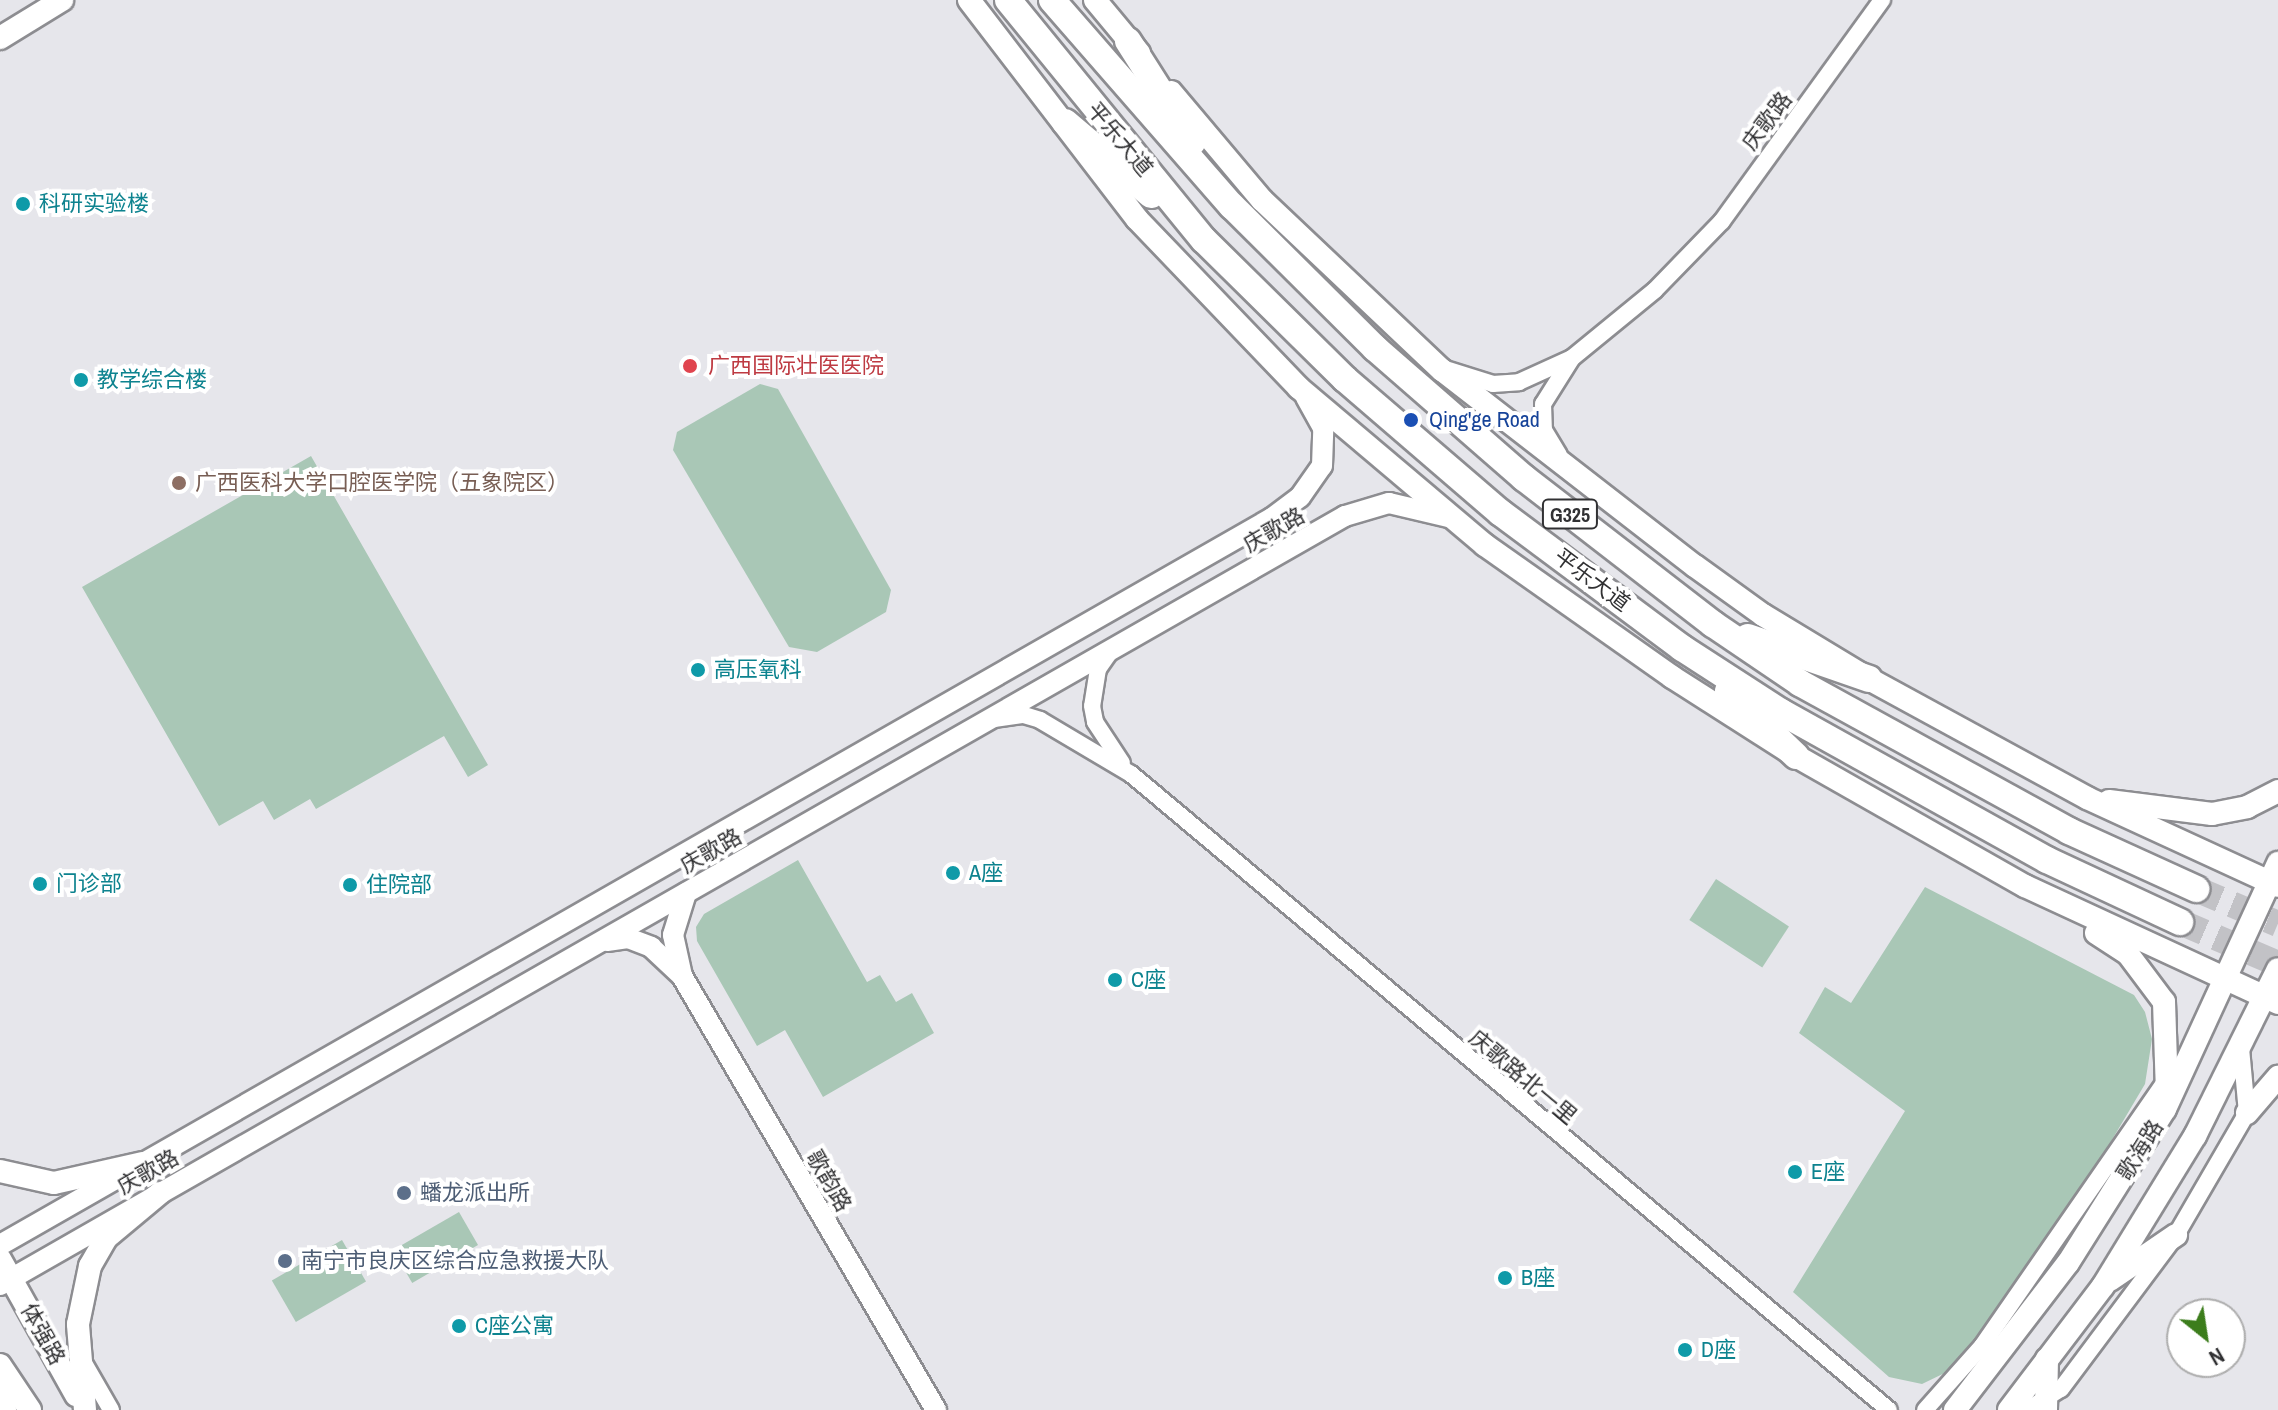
<!DOCTYPE html>
<html>
<head>
<meta charset="utf-8">
<style>
	body { margin:0 }
	#map { position:relative; width:2278px; height:1410px; overflow:hidden; background:#e6e6eb; font-family:"Archivo Narrow","Noto Sans SC",sans-serif }
	div>[style] { position:absolute }
	.green>* { inset:0; background:#a9c7b6; transform-origin:0 0 }
	.trunk-tunnel>* { height:26px; margin-top:-13px; transform-origin:0; background:repeating-linear-gradient(90deg,#c2c2c6 0 26px,transparent 0 39px) }
	.roads { filter:drop-shadow(2px 0 #8d8d91) drop-shadow(-2px 0 #8d8d91) drop-shadow(0 2px #8d8d91) drop-shadow(0 -2px #8d8d91) }
	.minor>* { height:16px; margin:-8px; padding:0 8px; transform-origin:8px; border-radius:8px; background:#fff }
	.tertiary>* { height:20px; margin:-10px; padding:0 10px; transform-origin:10px; border-radius:10px; background:#fff }
	.secondary>* { height:22px; margin:-11px; padding:0 11px; transform-origin:11px; border-radius:11px; background:#fff }
	.trunk>* { height:26px; margin:-13px; padding:0 13px; transform-origin:13px; border-radius:13px; background:#fff }
	.dots>* { width:22px; height:22px; translate:-50% -50%; box-sizing:border-box; border:4px solid #fff; border-radius:50% }
	span { translate:-50% -50%; white-space:nowrap; text-align:center; line-height:1.15; -webkit-text-stroke:8px #fff; paint-order:stroke }
	.shield-label span { padding:2px 6px; background:#fff; border:2px solid; border-radius:6px; -webkit-text-stroke-width:0 }
	.shield-label { font-size:20px; color:#313133; font-weight:700 }
	.street-label { font-size:22px; color:#313133 }
	.culture-label { font-size:22px; color:#0d838f }
	.left { translate:0 -50%; text-align:left }
	.health-label { font-size:22px; color:#be3a42 }
	.transit-label { font-size:22px; color:#164399 }
	.education-label { font-size:22px; color:#785e54 }
	.service-label { font-size:22px; color:#4e5e75 }
	.north { position:absolute; left:2166px; top:1298px; width:80px; height:80px; box-sizing:border-box; background:#fff; border:2px solid #adadad; border-radius:50%; rotate:150deg; font-size:22px; font-weight:700; line-height:32px; text-align:center; color:#313133 }
	.north::after { content:''; display:block; margin:auto; width:28px; height:36px; background:#3c7d1c; clip-path:polygon(50% 0,100% 100%,50% 72%,0 100%) }
</style>
</head>
<body>
<div id="map">
	<div class="green">
		<i style="clip-path:polygon(760px 384px,778px 389px,891px 590px,886px 612px,817px 652px,789px 647px,673px 450px,677px 432px)"></i>
		<i style="clip-path:polygon(311px 456px,488px 765px,468px 777px,444px 736px,316px 809px,310px 799px,274px 820px,263px 801px,219px 826px,82px 587px)"></i>
		<i style="clip-path:polygon(798px 860px,867px 982px,880px 975px,896px 1002px,912px 993px,934px 1033px,823px 1097px,785px 1030px,757px 1046px,697px 941px,696px 927px,704px 914px)"></i>
		<i style="left:1716px;top:879px;width:87px;height:49px;rotate:33deg"></i>
		<i style="clip-path:polygon(1925px 887px,2134px 995px,2145px 1012px,2152px 1039px,2145px 1084px,2068px 1214px,1953px 1369px,1922px 1384px,1889px 1377px,1793px 1292px,1905px 1111px,1799px 1033px,1825px 987px,1851px 1003px)"></i>
		<i style="left:459px;top:1212px;width:38px;height:76px;rotate:60deg"></i>
		<i style="left:342px;top:1240px;width:48px;height:81px;rotate:60deg"></i>
	</div>
	<div class="trunk-tunnel">
		<i style="left:2196px;top:889px;width:89px;rotate:23.1deg"></i>
		<i style="left:2180px;top:922px;width:107px;rotate:23.2deg"></i>
	</div>
	<div class="roads">
		<div class="minor">
			<i style="left:1572px;top:358px;width:107px;rotate:-39.3deg"></i>
			<i style="left:1655px;top:290px;width:96px;rotate:-45.8deg"></i>
			<i style="left:1722px;top:221px;width:273px;rotate:-54.1deg"></i>
			<i style="left:1449px;top:370px;width:46px;rotate:17.7deg"></i>
			<i style="left:1493px;top:384px;width:26px;rotate:-4deg"></i>
			<i style="left:1519px;top:382px;width:58px;rotate:-24.4deg"></i>
			<i style="left:1572px;top:358px;width:54px;rotate:122.2deg"></i>
			<i style="left:1543px;top:404px;width:26px;rotate:88deg"></i>
			<i style="left:1544px;top:430px;width:29px;rotate:59deg"></i>
			<i style="left:1110px;top:652px;width:21px;rotate:125deg"></i>
			<i style="left:1098px;top:669px;width:37px;rotate:99deg"></i>
			<i style="left:1092px;top:706px;width:16px;rotate:79deg"></i>
			<i style="left:1095px;top:722px;width:49px;rotate:56.6deg"></i>
			<i style="left:994px;top:719px;width:30px;rotate:-8deg"></i>
			<i style="left:1024px;top:715px;width:17px;rotate:17deg"></i>
			<i style="left:1040px;top:720px;width:106px;rotate:30.7deg"></i>
			<i style="left:1131px;top:774px;width:989px;rotate:40deg"></i>
			<i style="left:84px;top:1363px;width:54px;rotate:60.1deg"></i>
			<i style="left:0;top:1383px;width:28px;rotate:73deg"></i>
			<i style="left:1925px;top:1410px;width:86px;rotate:-48.3deg"></i>
			<i style="left:1982px;top:1346px;width:331px;rotate:-55.3deg"></i>
			<i style="left:2027px;top:1410px;width:40px;rotate:-32deg"></i>
			<i style="left:2061px;top:1389px;width:192px;rotate:-53.2deg"></i>
			<i style="left:2176px;top:1235px;width:141px;rotate:-59.8deg"></i>
			<i style="left:2247px;top:1113px;width:65px;rotate:-95.3deg"></i>
		</div>
		<div class="tertiary">
			<i style="left:686px;top:893px;width:44px;rotate:107.2deg"></i>
			<i style="left:673px;top:935px;width:42px;rotate:77.6deg"></i>
			<i style="left:682px;top:976px;width:503px;rotate:59.66deg"></i>
			<i style="left:607px;top:941px;width:21px;rotate:-8deg"></i>
			<i style="left:628px;top:938px;width:25px;rotate:21deg"></i>
			<i style="left:651px;top:947px;width:42px;rotate:43.1deg"></i>
			<i style="left:0;top:1245px;width:1465px;rotate:-29.75deg"></i>
			<i style="left:1272px;top:518px;width:35px;rotate:-37deg"></i>
			<i style="left:1300px;top:497px;width:38px;rotate:-55deg"></i>
			<i style="left:1322px;top:466px;width:38px;rotate:-88deg"></i>
			<i style="left:1323px;top:428px;width:35px;rotate:-119deg"></i>
			<i style="left:0;top:1285px;width:1549px;rotate:-29.76deg"></i>
			<i style="left:1345px;top:516px;width:46px;rotate:-16.5deg"></i>
			<i style="left:1389px;top:503px;width:61px;rotate:13.3deg"></i>
		</div>
		<div class="secondary">
			<i style="left:969px;top:0;width:276px;rotate:52.5deg"></i>
			<i style="left:1137px;top:219px;width:234px;rotate:46.2deg"></i>
			<i style="left:1299px;top:388px;width:243px;rotate:40.2deg"></i>
			<i style="left:1485px;top:545px;width:229px;rotate:35.2deg"></i>
			<i style="left:1672px;top:677px;width:147px;rotate:32.5deg"></i>
			<i style="left:1796px;top:756px;width:263px;rotate:29.6deg"></i>
			<i style="left:2025px;top:886px;width:279px;rotate:24.8deg"></i>
			<i style="left:1095px;top:0;width:69px;rotate:50.3deg"></i>
			<i style="left:0;top:38px;width:73px;rotate:-31.5deg"></i>
			<i style="left:1171px;top:92px;width:141px;rotate:49.9deg"></i>
			<i style="left:1262px;top:200px;width:248px;rotate:43.4deg"></i>
			<i style="left:1442px;top:370px;width:320px;rotate:37.8deg"></i>
			<i style="left:1695px;top:566px;width:84px;rotate:35.8deg"></i>
			<i style="left:1763px;top:615px;width:124px;rotate:31.1deg"></i>
			<i style="left:1869px;top:679px;width:248px;rotate:28.6deg"></i>
			<i style="left:2087px;top:798px;width:210px;rotate:24.7deg"></i>
			<i style="left:2109px;top:801px;width:104px;rotate:7.2deg"></i>
			<i style="left:2212px;top:814px;width:36px;rotate:-11deg"></i>
			<i style="left:2247px;top:807px;width:35px;rotate:-27deg"></i>
			<i style="left:2096px;top:933px;width:38px;rotate:33deg"></i>
			<i style="left:2128px;top:954px;width:60px;rotate:53.1deg"></i>
			<i style="left:2164px;top:1002px;width:90px;rotate:88.1deg"></i>
			<i style="left:2247px;top:1113px;width:48px;rotate:-49.3deg"></i>
			<i style="left:0;top:1171px;width:55px;rotate:12.5deg"></i>
			<i style="left:54px;top:1183px;width:91px;rotate:-12.7deg"></i>
			<i style="left:0;top:1259px;width:156px;rotate:60.8deg"></i>
			<i style="left:2110px;top:1280px;width:80px;rotate:-34.3deg"></i>
			<i style="left:0;top:1365px;width:54px;rotate:56.3deg"></i>
			<i style="left:85px;top:1410px;width:86px;rotate:-94.7deg"></i>
			<i style="left:78px;top:1324px;width:59px;rotate:-78.3deg"></i>
			<i style="left:90px;top:1266px;width:32px;rotate:-60deg"></i>
			<i style="left:106px;top:1238px;width:70px;rotate:-39.8deg"></i>
			<i style="left:1955px;top:1410px;width:185px;rotate:-52.5deg"></i>
			<i style="left:2068px;top:1263px;width:182px;rotate:-57.8deg"></i>
			<i style="left:2165px;top:1109px;width:271px;rotate:-65.3deg"></i>
			<i style="left:2009px;top:1410px;width:156px;rotate:-52.8deg"></i>
			<i style="left:2103px;top:1286px;width:176px;rotate:-58.5deg"></i>
			<i style="left:2195px;top:1136px;width:186px;rotate:-63.6deg"></i>
			<i style="left:2046px;top:1410px;width:51px;rotate:-88.9deg"></i>
		</div>
		<div class="trunk">
			<i style="left:1008px;top:0;width:310px;rotate:50.8deg"></i>
			<i style="left:1204px;top:240px;width:198px;rotate:44.6deg"></i>
			<i style="left:1345px;top:379px;width:206px;rotate:40.7deg"></i>
			<i style="left:1501px;top:513px;width:226px;rotate:36.7deg"></i>
			<i style="left:1682px;top:648px;width:118px;rotate:32.9deg"></i>
			<i style="left:1781px;top:712px;width:304px;rotate:29.1deg"></i>
			<i style="left:2047px;top:860px;width:147px;rotate:25deg"></i>
			<i style="left:1052px;top:0;width:274px;rotate:48.9deg"></i>
			<i style="left:1232px;top:206px;width:202px;rotate:44.8deg"></i>
			<i style="left:1375px;top:348px;width:198px;rotate:41.1deg"></i>
			<i style="left:1524px;top:478px;width:239px;rotate:37.7deg"></i>
			<i style="left:1713px;top:624px;width:105px;rotate:34.1deg"></i>
			<i style="left:1800px;top:683px;width:307px;rotate:28.8deg"></i>
			<i style="left:2069px;top:831px;width:140px;rotate:24.5deg"></i>
			<i style="left:1128px;top:41px;width:120px;rotate:57.6deg"></i>
			<i style="left:1065px;top:122px;width:113px;rotate:40.3deg"></i>
			<i style="left:1748px;top:637px;width:128px;rotate:19.1deg"></i>
			<i style="left:1728px;top:691px;width:94px;rotate:43.7deg"></i>
		</div>
	</div>
	<div class="dots">
		<i style="left:23px;top:204px;background:#0f9aa8"></i>
		<i style="left:690px;top:366px;background:#e0444e"></i>
		<i style="left:81px;top:380px;background:#0f9aa8"></i>
		<i style="left:1411px;top:420px;background:#1a4fb4"></i>
		<i style="left:179px;top:483px;background:#8d6e63"></i>
		<i style="left:698px;top:670px;background:#0f9aa8"></i>
		<i style="left:953px;top:873px;background:#0f9aa8"></i>
		<i style="left:40px;top:884px;background:#0f9aa8"></i>
		<i style="left:350px;top:885px;background:#0f9aa8"></i>
		<i style="left:1115px;top:980px;background:#0f9aa8"></i>
		<i style="left:1795px;top:1172px;background:#0f9aa8"></i>
		<i style="left:404px;top:1193px;background:#5c6f8a"></i>
		<i style="left:285px;top:1261px;background:#5c6f8a"></i>
		<i style="left:1505px;top:1278px;background:#0f9aa8"></i>
		<i style="left:459px;top:1326px;background:#0f9aa8"></i>
		<i style="left:1685px;top:1350px;background:#0f9aa8"></i>
	</div>
	<div class="shield-label">
		<span style="left:1570px;top:514px">G325</span>
	</div>
	<div class="street-label">
		<span style="left:1767px;top:121px;rotate:-53deg">庆歌路</span>
		<span style="left:1120px;top:139px;rotate:50deg">平乐大道</span>
		<span style="left:1274px;top:530px;rotate:-30deg">庆歌路</span>
		<span style="left:1592px;top:580px;rotate:37deg">平乐大道</span>
		<span style="left:711px;top:851px;rotate:-30deg">庆歌路</span>
		<span style="left:1523px;top:1077px;rotate:40deg">庆歌路北一里</span>
		<span style="left:2140px;top:1150px;rotate:-58deg">歌海路</span>
		<span style="left:148px;top:1172px;rotate:-30deg">庆歌路</span>
		<span style="left:829px;top:1181px;rotate:60deg">歌韵路</span>
		<span style="left:43px;top:1334px;rotate:61deg">体强路</span>
	</div>
	<div class="culture-label">
		<span class="left" style="left:39px;top:204px">科研实验楼</span>
		<span class="left" style="left:97px;top:380px">教学综合楼</span>
		<span class="left" style="left:714px;top:670px">高压氧科</span>
		<span class="left" style="left:969px;top:873px">A座</span>
		<span class="left" style="left:56px;top:884px">门诊部</span>
		<span class="left" style="left:366px;top:885px">住院部</span>
		<span class="left" style="left:1131px;top:980px">C座</span>
		<span class="left" style="left:1811px;top:1172px">E座</span>
		<span class="left" style="left:1521px;top:1278px">B座</span>
		<span class="left" style="left:475px;top:1326px">C座公寓</span>
		<span class="left" style="left:1701px;top:1350px">D座</span>
	</div>
	<div class="health-label">
		<span class="left" style="left:708px;top:366px">广西国际壮医医院</span>
	</div>
	<div class="transit-label">
		<span class="left" style="left:1429px;top:420px">Qing'ge Road</span>
	</div>
	<div class="education-label">
		<span class="left" style="left:195px;top:483px">广西医科大学口腔医学院（五象院区）</span>
	</div>
	<div class="service-label">
		<span class="left" style="left:420px;top:1193px">蟠龙派出所</span>
		<span class="left" style="left:301px;top:1261px">南宁市良庆区综合应急救援大队</span>
	</div>
	<div class="north">N</div>
</div>
</body>
</html>
